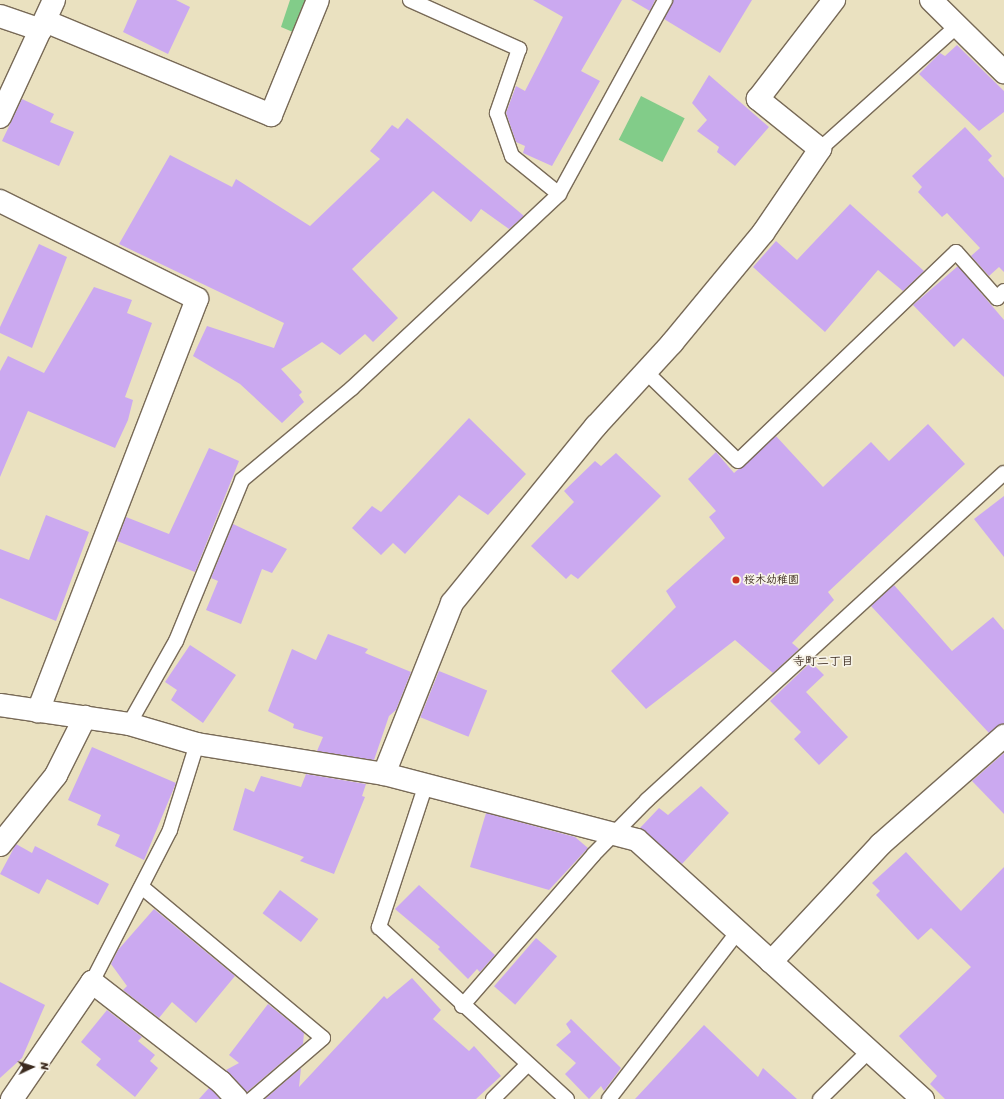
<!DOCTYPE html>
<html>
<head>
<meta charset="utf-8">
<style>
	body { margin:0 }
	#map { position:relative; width:1004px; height:1099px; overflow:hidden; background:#eae1c0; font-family:Sriracha,"Klee One",sans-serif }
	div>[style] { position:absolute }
	.green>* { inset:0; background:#82cc89; transform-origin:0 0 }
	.building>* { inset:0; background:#cba9f0; transform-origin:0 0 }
	.roads { filter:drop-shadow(1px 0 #786a57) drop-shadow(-1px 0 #786a57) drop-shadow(0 1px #786a57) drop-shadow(0 -1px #786a57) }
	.lane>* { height:14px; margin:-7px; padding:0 7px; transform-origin:7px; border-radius:7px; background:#fff }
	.street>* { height:22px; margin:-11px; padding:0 11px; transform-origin:11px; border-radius:11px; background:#fff }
	.dots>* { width:11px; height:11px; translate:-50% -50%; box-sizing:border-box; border:2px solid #f7f3e8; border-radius:50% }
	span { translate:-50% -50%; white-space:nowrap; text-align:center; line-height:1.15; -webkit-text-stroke:3.5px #f7f3e8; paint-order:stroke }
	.poi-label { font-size:11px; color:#3b2a1e; font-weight:700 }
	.left { translate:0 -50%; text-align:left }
	.neighbourhood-label { font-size:12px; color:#3b2a1e; font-weight:700 }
	.north { position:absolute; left:12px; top:1047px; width:40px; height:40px; -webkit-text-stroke:3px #f7f3e8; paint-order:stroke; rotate:86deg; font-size:11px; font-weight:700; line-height:16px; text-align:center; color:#3b2a1e }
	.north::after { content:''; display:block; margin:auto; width:14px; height:18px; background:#3b2a1e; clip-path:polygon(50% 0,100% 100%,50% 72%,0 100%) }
</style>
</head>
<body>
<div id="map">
	<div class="green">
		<i style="clip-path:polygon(290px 0,314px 0,300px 35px,281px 27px)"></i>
		<i style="left:641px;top:96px;width:49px;height:49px;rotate:27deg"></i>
	</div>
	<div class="building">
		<i style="clip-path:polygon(137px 0,176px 0,190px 7px,168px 54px,123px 32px)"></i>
		<i style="clip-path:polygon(533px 0,622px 0,581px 71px,600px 81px,552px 166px,523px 153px,525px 146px,516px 142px,506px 113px,516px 86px,525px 91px,563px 17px)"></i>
		<i style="clip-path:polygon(631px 0,655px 0,650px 11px)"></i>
		<i style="clip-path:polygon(673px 0,752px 0,720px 53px,664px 19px)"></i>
		<i style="clip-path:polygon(957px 45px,1004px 91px,1004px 112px,979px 131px,919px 74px,940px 53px,945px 56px)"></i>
		<i style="clip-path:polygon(709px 75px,769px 127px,735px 166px,717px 152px,719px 147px,697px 131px,707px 120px,692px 103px)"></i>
		<i style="clip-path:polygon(22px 99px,54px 114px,50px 122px,74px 132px,59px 166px,2px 141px)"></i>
		<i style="clip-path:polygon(407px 118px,524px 216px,509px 229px,481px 209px,471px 222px,433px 191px,352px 269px,398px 318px,373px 342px,365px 334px,340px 355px,322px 342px,281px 369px,302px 392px,299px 395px,304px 402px,282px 423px,240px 384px,193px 356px,207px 326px,274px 348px,284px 323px,119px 244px,170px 155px,232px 187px,236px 179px,310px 226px,380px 159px,370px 151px,392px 125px,398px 129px)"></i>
		<i style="clip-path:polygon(965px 127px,992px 156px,988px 160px,1004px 178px,1004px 272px,999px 267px,989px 276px,971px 256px,980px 248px,947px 213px,942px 217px,918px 192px,922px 187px,912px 176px)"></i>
		<i style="clip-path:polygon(850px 204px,924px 271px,903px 291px,878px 270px,825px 332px,753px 267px,776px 241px,797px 260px)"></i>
		<i style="clip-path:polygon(39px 244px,67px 257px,32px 348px,0 333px,0 327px)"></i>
		<i style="clip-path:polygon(958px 266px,1004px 320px,1004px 377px,963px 338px,954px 347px,913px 305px)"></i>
		<i style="clip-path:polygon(94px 287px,132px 300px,127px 313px,152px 323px,125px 397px,133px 400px,128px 420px,115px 448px,28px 411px,0 477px,0 371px,8px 356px,44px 373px)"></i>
		<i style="clip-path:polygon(469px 418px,526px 474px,488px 515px,459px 495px,405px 554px,393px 543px,381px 555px,352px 528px,372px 506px,381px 512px)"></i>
		<i style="clip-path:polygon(928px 424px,965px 464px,828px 592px,834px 600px,792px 643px,799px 649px,773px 673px,735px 640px,646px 709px,611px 671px,676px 607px,666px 591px,725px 538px,709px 517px,716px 511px,688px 479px,716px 452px,734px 473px,776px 436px,823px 487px,871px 442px,889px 461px)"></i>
		<i style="clip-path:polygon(209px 448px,239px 461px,195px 572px,117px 541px,126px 517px,169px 534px)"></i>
		<i style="clip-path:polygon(616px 453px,661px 496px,578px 579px,571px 574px,566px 579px,531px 546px,574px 502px,564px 491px,595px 461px,601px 466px)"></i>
		<i style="clip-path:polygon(1004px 496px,1004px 557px,974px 519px)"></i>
		<i style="clip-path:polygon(46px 515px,89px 532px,56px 621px,0 598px,0 549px,29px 560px)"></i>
		<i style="clip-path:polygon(233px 524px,287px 549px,272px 573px,262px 569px,241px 624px,206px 610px,218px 581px,211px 578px)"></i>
		<i style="clip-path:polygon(894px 585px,952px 651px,993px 617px,1004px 630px,1004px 724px,989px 733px,871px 606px)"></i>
		<i style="clip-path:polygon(328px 634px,368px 649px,365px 653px,411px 672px,396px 710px,389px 716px,374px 760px,317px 751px,323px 737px,293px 728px,294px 724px,268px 711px,292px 649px,316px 660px)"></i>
		<i style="clip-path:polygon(190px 645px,236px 675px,203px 723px,171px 700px,177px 690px,165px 682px)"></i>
		<i style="clip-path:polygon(811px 662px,824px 675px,806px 692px,848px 737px,819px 765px,794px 739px,801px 732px,770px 701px)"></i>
		<i style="left:439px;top:671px;width:52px;height:50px;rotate:22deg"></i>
		<i style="clip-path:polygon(92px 747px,176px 783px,144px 860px,115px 846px,120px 835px,97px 825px,101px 815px,68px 800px)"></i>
		<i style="clip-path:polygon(1004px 753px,1004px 814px,972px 781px)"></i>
		<i style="clip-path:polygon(306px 774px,366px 784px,362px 796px,365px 797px,334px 874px,300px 861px,304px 857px,233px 830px,245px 788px,254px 792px,261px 776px,301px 787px)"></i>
		<i style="clip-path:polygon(701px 786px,729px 813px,682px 864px,640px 828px,659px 808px,668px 815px)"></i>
		<i style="clip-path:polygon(486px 813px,575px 837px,588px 848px,549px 890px,470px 867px)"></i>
		<i style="clip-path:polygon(16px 844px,32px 853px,35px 846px,109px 884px,98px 905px,47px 879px,39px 894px,0 874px)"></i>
		<i style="clip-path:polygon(906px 852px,961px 911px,1004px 867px,1004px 1099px,945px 1099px,930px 1084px,937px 1076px,899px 1036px,971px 967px,931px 928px,918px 940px,876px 895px,880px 891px,872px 883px)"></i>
		<i style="clip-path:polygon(419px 885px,495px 955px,480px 972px,477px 969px,468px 979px,438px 949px,440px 947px,395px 909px)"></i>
		<i style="left:280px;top:890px;width:48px;height:29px;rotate:37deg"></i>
		<i style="clip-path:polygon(154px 909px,235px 976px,196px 1023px,172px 1002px,159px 1018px,123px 990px,127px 986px,111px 964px,118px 950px)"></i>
		<i style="left:536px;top:938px;width:28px;height:64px;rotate:41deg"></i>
		<i style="clip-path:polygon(412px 978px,441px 1010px,433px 1019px,469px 1051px,474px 1046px,501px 1076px,476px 1099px,265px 1099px,301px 1068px,299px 1087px,384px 996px,387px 999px)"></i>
		<i style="clip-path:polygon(0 982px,45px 1005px,22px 1058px,0 1078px)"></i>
		<i style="clip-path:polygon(268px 1004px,304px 1033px,303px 1044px,247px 1092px,226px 1070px,239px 1063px,229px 1055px)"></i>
		<i style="clip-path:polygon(107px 1010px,142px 1037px,138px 1041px,155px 1055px,150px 1061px,158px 1068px,135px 1097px,96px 1065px,101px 1059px,81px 1042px)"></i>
		<i style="clip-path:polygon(571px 1019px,621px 1068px,604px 1091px,601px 1086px,589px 1099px,565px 1074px,576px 1063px,556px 1045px,571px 1032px,566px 1024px)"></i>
		<i style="clip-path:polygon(704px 1025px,758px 1077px,763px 1068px,797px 1099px,635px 1099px)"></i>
		<i style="clip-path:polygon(209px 1088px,213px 1091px,220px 1099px,199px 1099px)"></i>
	</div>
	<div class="roads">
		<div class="lane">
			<i style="left:410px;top:0;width:120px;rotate:24.2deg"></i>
			<i style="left:519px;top:49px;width:68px;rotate:109deg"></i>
			<i style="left:497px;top:113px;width:46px;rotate:70.8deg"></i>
			<i style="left:512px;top:156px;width:60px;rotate:39deg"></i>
			<i style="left:820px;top:149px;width:186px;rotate:-41.9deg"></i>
			<i style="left:645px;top:371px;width:129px;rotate:44.1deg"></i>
			<i style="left:738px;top:461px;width:302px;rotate:-43.8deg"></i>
			<i style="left:956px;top:252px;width:62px;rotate:48.3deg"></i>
			<i style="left:997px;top:298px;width:10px;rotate:-45deg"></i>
			<i style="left:129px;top:724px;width:95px;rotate:-60.5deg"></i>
			<i style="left:176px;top:641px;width:174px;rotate:-67.7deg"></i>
			<i style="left:242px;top:480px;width:143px;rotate:-39.9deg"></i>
			<i style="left:352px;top:388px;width:284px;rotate:-43.1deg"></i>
			<i style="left:559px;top:194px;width:221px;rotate:-61.3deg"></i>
			<i style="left:426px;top:784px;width:151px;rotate:108.2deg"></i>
			<i style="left:379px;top:927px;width:255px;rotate:42.5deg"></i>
			<i style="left:143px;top:888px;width:234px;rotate:39.8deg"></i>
			<i style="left:323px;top:1038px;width:94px;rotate:139.3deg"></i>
			<i style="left:92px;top:982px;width:171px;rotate:-62.8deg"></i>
			<i style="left:170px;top:830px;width:90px;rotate:-72.6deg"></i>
			<i style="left:462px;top:1006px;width:201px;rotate:-49deg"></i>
			<i style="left:594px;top:854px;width:76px;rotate:-45.5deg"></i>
			<i style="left:647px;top:800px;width:484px;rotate:-42.5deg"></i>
			<i style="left:493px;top:1099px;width:49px;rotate:-45deg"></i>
			<i style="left:609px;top:1099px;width:210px;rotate:-52.4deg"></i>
			<i style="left:820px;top:1099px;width:69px;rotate:-44.4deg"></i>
		</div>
		<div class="street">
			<i style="left:931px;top:0;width:103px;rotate:44.6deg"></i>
			<i style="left:0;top:16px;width:43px;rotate:18.9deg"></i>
			<i style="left:45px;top:21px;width:245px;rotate:22.6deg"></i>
			<i style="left:271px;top:115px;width:124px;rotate:-67.8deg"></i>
			<i style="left:0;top:117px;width:129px;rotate:-65.2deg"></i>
			<i style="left:0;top:201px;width:220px;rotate:26.4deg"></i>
			<i style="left:197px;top:299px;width:442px;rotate:111.1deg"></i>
			<i style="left:0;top:705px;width:130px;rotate:8.4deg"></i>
			<i style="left:129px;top:724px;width:71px;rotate:16.4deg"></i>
			<i style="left:197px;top:744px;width:189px;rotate:9.1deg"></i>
			<i style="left:384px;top:774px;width:261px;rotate:14.6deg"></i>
			<i style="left:637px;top:840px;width:386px;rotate:42.2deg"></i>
			<i style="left:384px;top:774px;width:184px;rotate:-68.3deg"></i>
			<i style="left:452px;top:603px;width:228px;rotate:-50.9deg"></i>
			<i style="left:596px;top:426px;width:113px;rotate:-47.5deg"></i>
			<i style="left:672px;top:343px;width:143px;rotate:-50.4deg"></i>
			<i style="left:763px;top:233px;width:102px;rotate:-55.8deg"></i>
			<i style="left:820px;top:149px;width:80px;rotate:-141.1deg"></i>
			<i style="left:758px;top:99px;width:125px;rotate:-52.5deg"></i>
			<i style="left:0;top:845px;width:90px;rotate:-51.3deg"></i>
			<i style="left:56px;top:775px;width:65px;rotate:-63.4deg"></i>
			<i style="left:771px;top:962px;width:161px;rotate:-47deg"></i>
			<i style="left:881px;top:844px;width:164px;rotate:-41.3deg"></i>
			<i style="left:12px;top:1099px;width:142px;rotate:-55.6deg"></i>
			<i style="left:92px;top:982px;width:163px;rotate:37.8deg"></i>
			<i style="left:221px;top:1082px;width:23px;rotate:47deg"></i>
		</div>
	</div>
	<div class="dots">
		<i style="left:736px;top:580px;background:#c8321e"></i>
	</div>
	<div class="poi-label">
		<span class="left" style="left:744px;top:580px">桜木幼稚園</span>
	</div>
	<div class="neighbourhood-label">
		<span style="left:823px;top:662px">寺町二丁目</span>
	</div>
	<div class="north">N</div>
</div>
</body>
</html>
